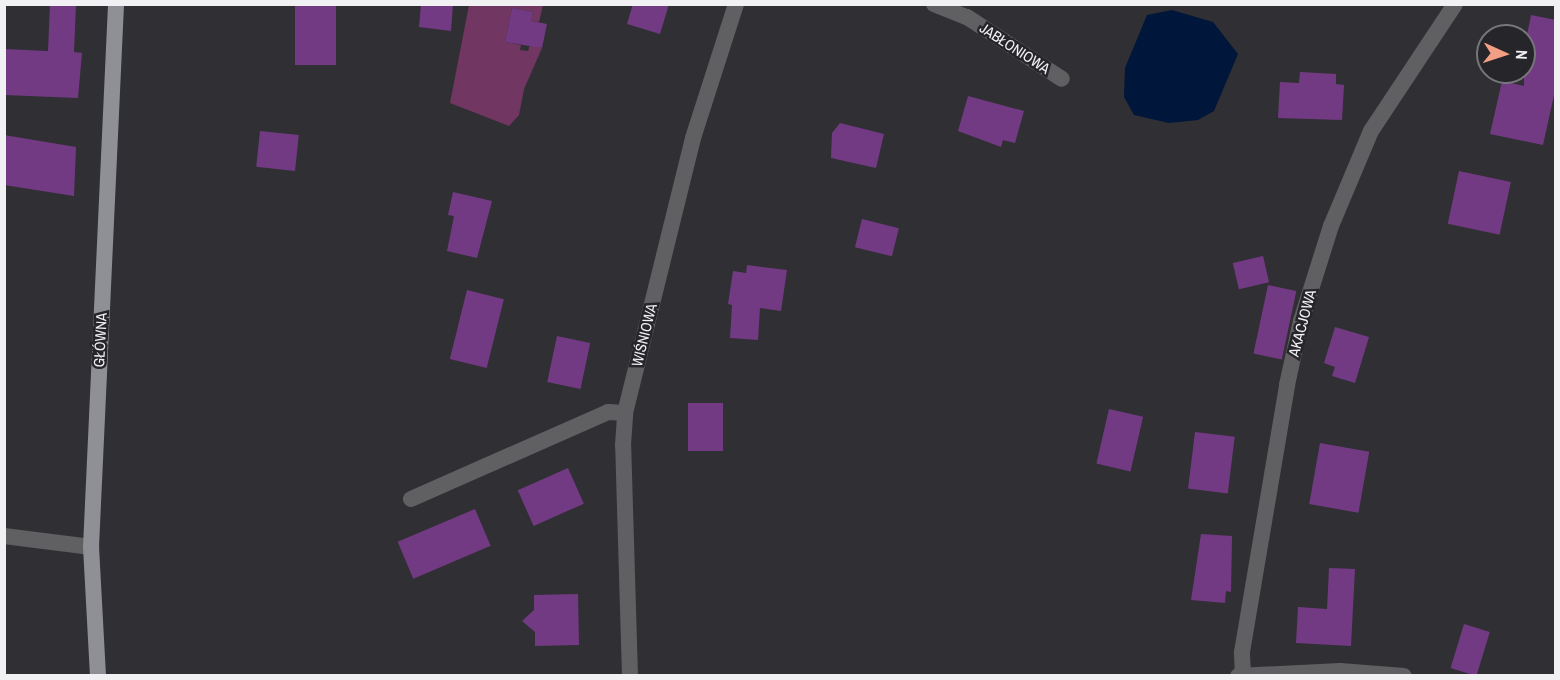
<!DOCTYPE html>
<html>
<head>
<meta charset="utf-8">
<style>
	body { margin:0 }
	#map { position:relative; width:1560px; height:680px; overflow:hidden; background:#302f34; font-family:"Archivo Narrow",sans-serif }
	div>[style] { position:absolute }
	.green>* { inset:0; background:#723662 }
	.water>* { inset:0; background:#00163a }
	.building>* { inset:0; background:#733a84; transform-origin:0 0 }
	.service>* { height:16px; margin:-8px; padding:0 8px; transform-origin:8px; border-radius:8px; background:#606063 }
	.minor>* { height:16px; margin:-8px; padding:0 8px; transform-origin:8px; border-radius:8px; background:#606063 }
	.primary>* { height:16px; margin:-8px; padding:0 8px; transform-origin:8px; border-radius:8px; background:#8f9095 }
	span { translate:-50% -50%; white-space:nowrap; text-align:center; line-height:1.15; -webkit-text-stroke:5px #26252a; paint-order:stroke }
	.street-label { font-size:15px; color:#f1f0f3 }
	.frame { position:absolute; inset:0; border:6px solid #f1f0f3; pointer-events:none }
	.north { position:absolute; left:1476px; top:24px; width:60px; height:60px; box-sizing:border-box; background:#26252a; border:2px solid #77767a; border-radius:50%; rotate:93deg; font-size:16px; font-weight:700; line-height:24px; text-align:center; color:#f1f0f3 }
	.north::after { content:''; display:block; margin:auto; width:21px; height:27px; background:#f39f83; clip-path:polygon(50% 0,100% 100%,50% 72%,0 100%) }
</style>
</head>
<body>
<div id="map">
	<div class="green">
		<i style="clip-path:polygon(469px 5px,543px 5px,539px 22px,531px 21px,533px 12px,512px 8px,505px 42px,521px 45px,520px 50px,528px 51px,530px 45px,542px 48px,524px 89px,519px 115px,509px 126px,450px 103px)"></i>
	</div>
	<div class="water">
		<i style="clip-path:polygon(1172px 10px,1213px 22px,1238px 54px,1214px 111px,1198px 120px,1169px 123px,1134px 115px,1124px 97px,1125px 68px,1147px 15px)"></i>
	</div>
	<div class="building">
		<i style="clip-path:polygon(50px 4px,76px 4px,74px 52px,82px 53px,78px 98px,4px 95px,4px 49px,48px 51px)"></i>
		<i style="left:295px;top:4px;width:41px;height:61px"></i>
		<i style="clip-path:polygon(421px 4px,453px 4px,451px 31px,419px 27px)"></i>
		<i style="clip-path:polygon(633px 4px,669px 4px,660px 34px,627px 24px)"></i>
		<i style="clip-path:polygon(512px 8px,533px 12px,531px 21px,547px 24px,542px 48px,505px 42px)"></i>
		<i style="clip-path:polygon(1531px 15px,1556px 20px,1556px 86px,1543px 145px,1490px 134px,1502px 81px,1524px 86px,1524px 50px)"></i>
		<i style="clip-path:polygon(1300px 72px,1336px 74px,1336px 84px,1344px 85px,1342px 120px,1278px 118px,1280px 82px,1299px 83px)"></i>
		<i style="clip-path:polygon(968px 96px,1024px 111px,1015px 143px,1003px 140px,1001px 147px,958px 131px)"></i>
		<i style="clip-path:polygon(840px 123px,884px 134px,876px 168px,831px 158px,832px 133px)"></i>
		<i style="left:260px;top:131px;width:39px;height:36px;rotate:6deg"></i>
		<i style="clip-path:polygon(4px 135px,76px 147px,74px 196px,4px 185px)"></i>
		<i style="left:1459px;top:171px;width:53px;height:54px;rotate:12deg"></i>
		<i style="clip-path:polygon(453px 192px,492px 201px,477px 258px,447px 251px,454px 216px,448px 215px)"></i>
		<i style="left:862px;top:219px;width:38px;height:29px;rotate:14deg"></i>
		<i style="left:1263px;top:256px;width:27px;height:31px;rotate:77deg"></i>
		<i style="clip-path:polygon(747px 265px,787px 270px,781px 311px,760px 308px,758px 340px,730px 338px,732px 305px,728px 304px,733px 271px,746px 273px)"></i>
		<i style="left:1268px;top:285px;width:29px;height:70px;rotate:12deg"></i>
		<i style="left:467px;top:290px;width:38px;height:71px;rotate:14deg"></i>
		<i style="clip-path:polygon(1335px 327px,1369px 337px,1355px 383px,1332px 376px,1335px 367px,1324px 363px)"></i>
		<i style="left:557px;top:336px;width:34px;height:47px;rotate:12deg"></i>
		<i style="left:688px;top:403px;width:35px;height:48px"></i>
		<i style="left:1109px;top:409px;width:35px;height:56px;rotate:13deg"></i>
		<i style="left:1195px;top:432px;width:40px;height:57px;rotate:7deg"></i>
		<i style="left:1320px;top:443px;width:50px;height:62px;rotate:10deg"></i>
		<i style="left:568px;top:468px;width:39px;height:55px;rotate:66deg"></i>
		<i style="left:475px;top:509px;width:40px;height:84px;rotate:67deg"></i>
		<i style="clip-path:polygon(1201px 534px,1232px 536px,1231px 592px,1226px 591px,1225px 603px,1191px 600px)"></i>
		<i style="clip-path:polygon(1329px 568px,1355px 569px,1351px 646px,1296px 643px,1298px 607px,1327px 609px)"></i>
		<i style="clip-path:polygon(578px 594px,579px 645px,535px 646px,535px 632px,522px 621px,534px 610px,534px 595px)"></i>
		<i style="left:1464px;top:624px;width:27px;height:46px;rotate:17deg"></i>
	</div>
	<div class="service">
		<i style="left:411px;top:499px;width:215px;rotate:-23.8deg"></i>
		<i style="left:608px;top:412px;width:17px;rotate:3deg"></i>
	</div>
	<div class="minor">
		<i style="left:934px;top:4px;width:35px;rotate:22deg"></i>
		<i style="left:967px;top:17px;width:113px;rotate:33.1deg"></i>
		<i style="left:4px;top:536px;width:88px;rotate:7.2deg"></i>
		<i style="left:1243px;top:674px;width:22px;rotate:-93deg"></i>
		<i style="left:1242px;top:652px;width:271px;rotate:-80.4deg"></i>
		<i style="left:1287px;top:385px;width:66px;rotate:-77.7deg"></i>
		<i style="left:1301px;top:321px;width:100px;rotate:-72.5deg"></i>
		<i style="left:1331px;top:226px;width:103px;rotate:-67.2deg"></i>
		<i style="left:1371px;top:131px;width:152px;rotate:-56.5deg"></i>
		<i style="left:630px;top:676px;width:231px;rotate:-91.7deg"></i>
		<i style="left:623px;top:445px;width:32px;rotate:-86deg"></i>
		<i style="left:625px;top:413px;width:283px;rotate:-76.1deg"></i>
		<i style="left:693px;top:138px;width:141px;rotate:-72.2deg"></i>
		<i style="left:1238px;top:676px;width:102px;rotate:-2.8deg"></i>
		<i style="left:1340px;top:671px;width:64px;rotate:4.5deg"></i>
	</div>
	<div class="primary">
		<i style="left:98px;top:676px;width:129px;rotate:-93.1deg"></i>
		<i style="left:91px;top:547px;width:544px;rotate:-87.36deg"></i>
	</div>
	<div class="street-label">
		<span style="left:1015px;top:48px;rotate:33deg">JABŁONIOWA</span>
		<span style="left:1302px;top:323px;rotate:-75deg">AKACJOWA</span>
		<span style="left:644px;top:335px;rotate:-76deg">WIŚNIOWA</span>
		<span style="left:100px;top:340px;rotate:-87deg">GŁÓWNA</span>
	</div>
	<div class="frame"></div>
	<div class="north">N</div>
</div>
</body>
</html>
